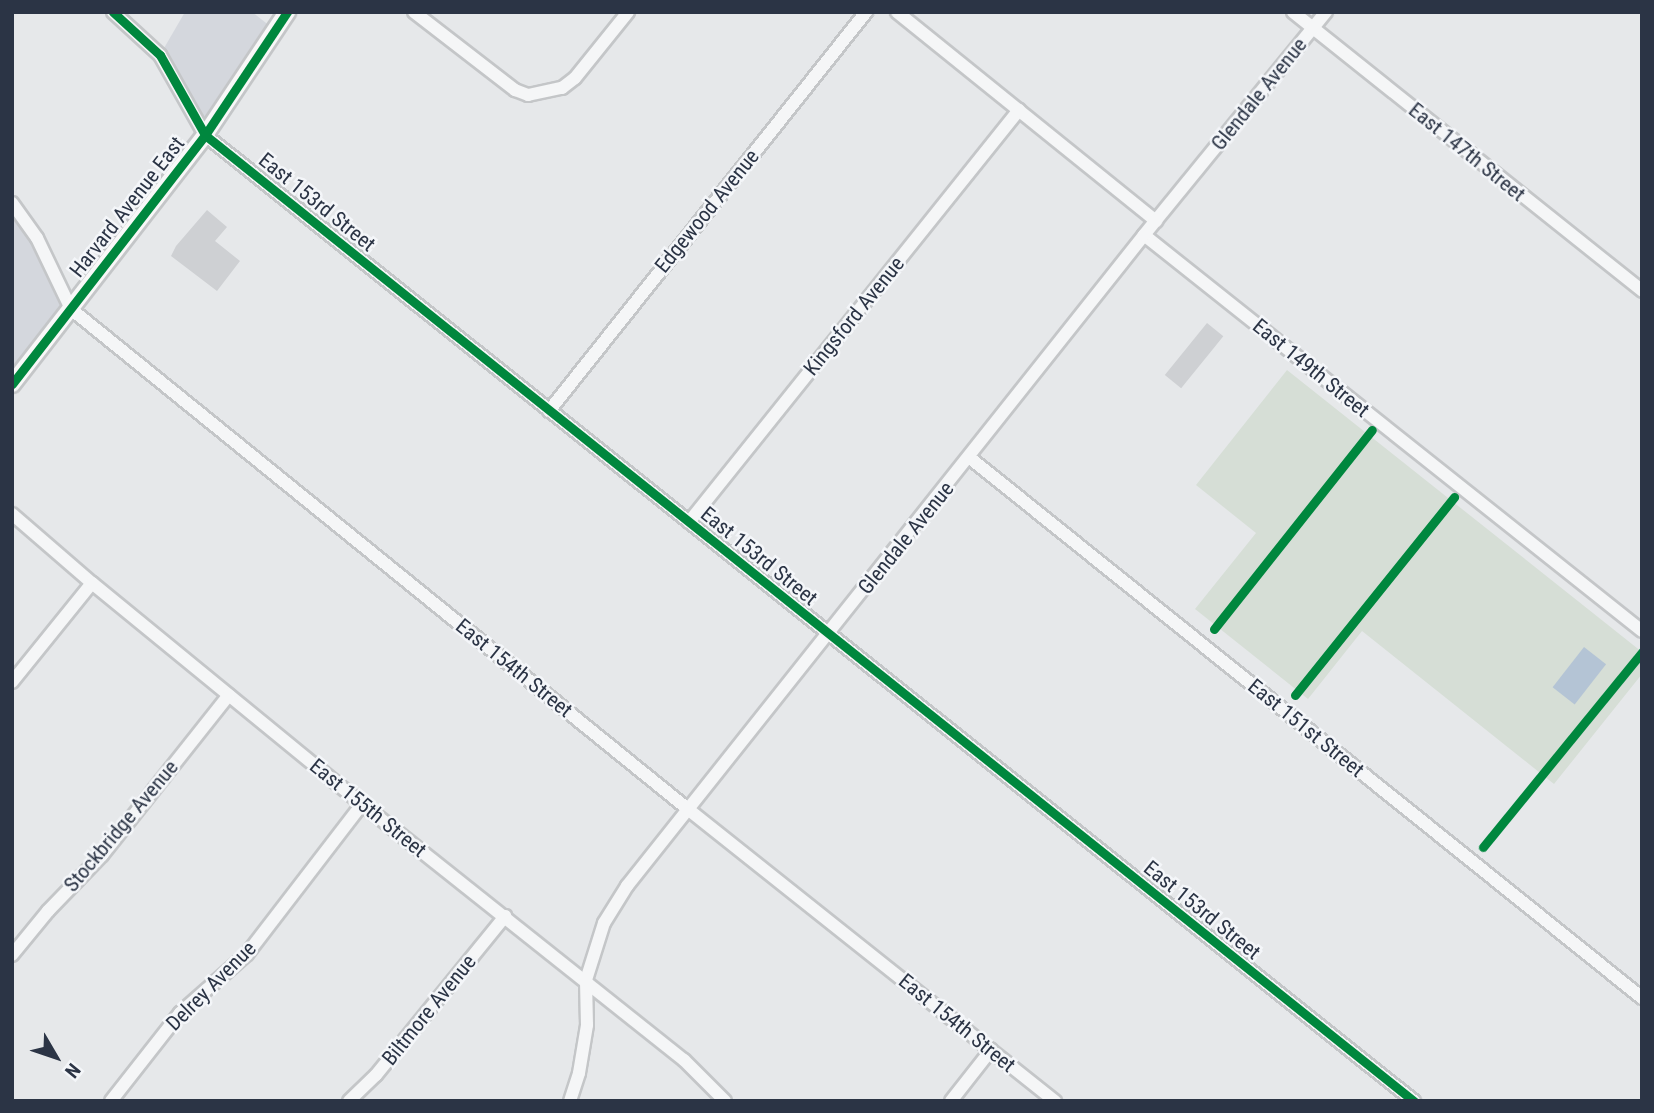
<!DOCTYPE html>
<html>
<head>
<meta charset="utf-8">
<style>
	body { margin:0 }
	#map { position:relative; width:1654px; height:1113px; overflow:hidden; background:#e6e8ea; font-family:"Roboto Condensed",sans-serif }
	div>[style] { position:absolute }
	.built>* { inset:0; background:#d4d7dd }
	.green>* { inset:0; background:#d6ded6 }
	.water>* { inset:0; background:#b4c4d5; transform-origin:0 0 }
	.building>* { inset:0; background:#ced0d3; transform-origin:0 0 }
	.roads { filter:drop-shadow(2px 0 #c4c6c8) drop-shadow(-2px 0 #c4c6c8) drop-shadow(0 2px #c4c6c8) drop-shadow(0 -2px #c4c6c8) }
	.street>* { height:12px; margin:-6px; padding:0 6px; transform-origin:6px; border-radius:6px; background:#f5f6f7 }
	.secondary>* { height:16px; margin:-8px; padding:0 8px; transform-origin:8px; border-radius:8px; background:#f8f8f8 }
	.cycleway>* { height:9px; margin:-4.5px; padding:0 4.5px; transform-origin:4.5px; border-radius:4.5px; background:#00873e }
	span { translate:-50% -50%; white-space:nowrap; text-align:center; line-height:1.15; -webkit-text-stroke:5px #f4f6f9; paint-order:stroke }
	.street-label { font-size:21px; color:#2b3445 }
	.frame { position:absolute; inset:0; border:14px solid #2b3445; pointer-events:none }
	.north { position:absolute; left:21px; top:1022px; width:70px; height:70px; -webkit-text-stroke:5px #f4f6f9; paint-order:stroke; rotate:129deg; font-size:19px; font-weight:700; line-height:28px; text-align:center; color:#2b3445 }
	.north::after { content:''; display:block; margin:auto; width:24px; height:32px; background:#2b3445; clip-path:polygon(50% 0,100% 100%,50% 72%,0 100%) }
</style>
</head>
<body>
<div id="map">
	<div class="built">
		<i style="clip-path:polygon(185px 12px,252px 12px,275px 30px,205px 135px,160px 55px)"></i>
		<i style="clip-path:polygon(23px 215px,71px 309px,12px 384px,12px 222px)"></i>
	</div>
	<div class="green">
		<i style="clip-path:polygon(1287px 370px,1642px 652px,1642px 674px,1554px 784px,1362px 631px,1308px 699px,1195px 609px,1256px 533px,1196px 485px)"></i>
	</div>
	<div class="water">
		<i style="left:1584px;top:647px;width:28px;height:51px;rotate:38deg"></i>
	</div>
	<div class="building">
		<i style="clip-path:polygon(207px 210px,227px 227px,215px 241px,240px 261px,217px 291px,171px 256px,176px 246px)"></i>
		<i style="left:1207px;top:323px;width:21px;height:67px;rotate:39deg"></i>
	</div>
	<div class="roads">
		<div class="street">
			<i style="left:113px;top:12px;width:64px;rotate:42.5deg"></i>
			<i style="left:160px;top:55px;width:92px;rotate:60.6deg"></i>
			<i style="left:205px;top:135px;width:1548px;rotate:38.63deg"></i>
			<i style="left:414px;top:12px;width:128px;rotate:37.7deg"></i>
			<i style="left:515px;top:90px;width:14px;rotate:21deg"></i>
			<i style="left:528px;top:95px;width:35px;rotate:-12deg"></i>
			<i style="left:562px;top:88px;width:16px;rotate:-38deg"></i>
			<i style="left:575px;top:78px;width:85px;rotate:-51.2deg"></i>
			<i style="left:897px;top:12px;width:333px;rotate:38.9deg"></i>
			<i style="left:1293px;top:12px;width:447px;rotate:38.6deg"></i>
			<i style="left:12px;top:203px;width:43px;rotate:54.5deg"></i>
			<i style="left:37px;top:238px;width:79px;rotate:64.4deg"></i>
			<i style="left:71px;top:309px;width:796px;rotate:39.03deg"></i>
			<i style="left:689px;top:810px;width:468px;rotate:38.5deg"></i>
			<i style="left:1144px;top:235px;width:636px;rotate:38.49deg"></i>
			<i style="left:549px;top:411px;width:510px;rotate:-51.53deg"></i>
			<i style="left:970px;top:458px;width:862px;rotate:38.78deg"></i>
			<i style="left:12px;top:514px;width:106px;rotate:40.8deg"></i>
			<i style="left:92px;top:583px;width:349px;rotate:39.3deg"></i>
			<i style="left:362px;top:804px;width:411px;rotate:38.5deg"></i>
			<i style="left:684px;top:1060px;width:58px;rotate:45deg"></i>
			<i style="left:689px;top:522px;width:528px;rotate:-51.31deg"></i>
			<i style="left:12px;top:682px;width:127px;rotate:-51.1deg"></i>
			<i style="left:12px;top:955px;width:57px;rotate:-50.7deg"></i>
			<i style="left:48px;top:911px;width:78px;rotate:-46deg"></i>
			<i style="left:102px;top:855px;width:204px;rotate:-51.6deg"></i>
			<i style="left:111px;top:1101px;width:112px;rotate:-51.9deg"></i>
			<i style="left:180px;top:1013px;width:89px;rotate:-41.4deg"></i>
			<i style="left:247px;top:954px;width:189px;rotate:-52.5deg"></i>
			<i style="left:349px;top:1101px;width:37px;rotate:-44deg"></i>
			<i style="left:376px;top:1075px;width:205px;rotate:-50.9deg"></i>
			<i style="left:570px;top:1101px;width:29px;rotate:-72deg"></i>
			<i style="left:579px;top:1073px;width:49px;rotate:-80.5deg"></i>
			<i style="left:587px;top:1025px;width:45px;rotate:-91.3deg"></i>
			<i style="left:586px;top:980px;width:60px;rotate:-72.5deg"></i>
			<i style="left:604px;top:923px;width:44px;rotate:-58.1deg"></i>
			<i style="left:627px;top:886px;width:831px;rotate:-51.54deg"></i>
			<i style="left:1144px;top:235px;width:288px;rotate:-50.8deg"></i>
			<i style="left:951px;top:1101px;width:65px;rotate:-51.9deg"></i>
		</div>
		<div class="secondary">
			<i style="left:12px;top:384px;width:315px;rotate:-52.2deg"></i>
			<i style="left:205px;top:135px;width:148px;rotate:-56.3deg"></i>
		</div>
	</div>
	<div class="cycleway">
		<i style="left:113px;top:12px;width:64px;rotate:42.5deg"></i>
		<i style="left:160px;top:55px;width:92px;rotate:60.6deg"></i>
		<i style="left:205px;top:135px;width:1548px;rotate:38.63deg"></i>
		<i style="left:12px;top:384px;width:315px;rotate:-52.2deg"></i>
		<i style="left:205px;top:135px;width:148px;rotate:-56.3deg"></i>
		<i style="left:1214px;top:629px;width:254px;rotate:-51.6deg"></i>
		<i style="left:1295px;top:695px;width:254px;rotate:-51.2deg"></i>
		<i style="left:1483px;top:847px;width:252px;rotate:-50.8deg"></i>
	</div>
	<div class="street-label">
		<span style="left:1259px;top:94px;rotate:-51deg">Glendale Avenue</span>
		<span style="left:1467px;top:152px;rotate:39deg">East 147th Street</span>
		<span style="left:317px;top:202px;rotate:39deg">East 153rd Street</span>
		<span style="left:127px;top:207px;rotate:-52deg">Harvard Avenue East</span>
		<span style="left:707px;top:211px;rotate:-51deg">Edgewood Avenue</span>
		<span style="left:854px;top:316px;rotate:-51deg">Kingsford Avenue</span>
		<span style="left:1311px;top:368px;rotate:39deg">East 149th Street</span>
		<span style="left:906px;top:538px;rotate:-51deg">Glendale Avenue</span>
		<span style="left:759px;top:556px;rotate:39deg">East 153rd Street</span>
		<span style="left:514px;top:668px;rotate:39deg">East 154th Street</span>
		<span style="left:1306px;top:728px;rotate:39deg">East 151st Street</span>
		<span style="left:368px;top:808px;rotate:39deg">East 155th Street</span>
		<span style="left:121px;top:826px;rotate:-50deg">Stockbridge Avenue</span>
		<span style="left:1202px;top:910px;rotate:39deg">East 153rd Street</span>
		<span style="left:211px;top:986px;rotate:-45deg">Delrey Avenue</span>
		<span style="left:429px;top:1010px;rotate:-51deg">Biltmore Avenue</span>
		<span style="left:957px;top:1023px;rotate:39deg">East 154th Street</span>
	</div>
	<div class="frame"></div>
	<div class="north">N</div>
</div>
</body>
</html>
